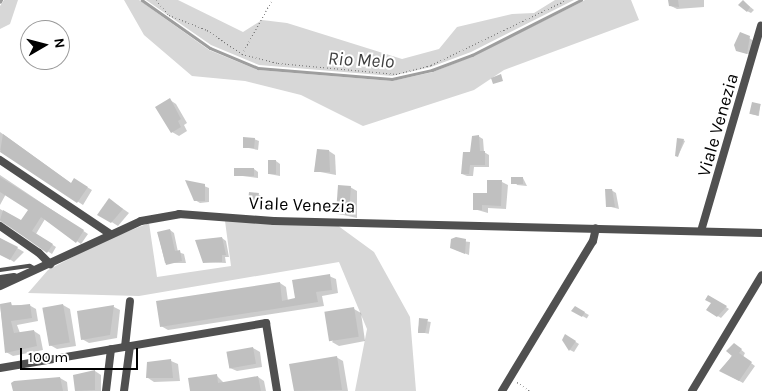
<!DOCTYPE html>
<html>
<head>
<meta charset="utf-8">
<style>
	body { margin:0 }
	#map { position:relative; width:762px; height:391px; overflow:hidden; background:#fff; font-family:Karla,sans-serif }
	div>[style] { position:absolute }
	.green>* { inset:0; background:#d7d7d7 }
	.shadow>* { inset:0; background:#0003; transform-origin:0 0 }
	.stream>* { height:2.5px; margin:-1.25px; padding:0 1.25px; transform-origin:1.25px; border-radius:1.25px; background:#9e9e9e }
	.building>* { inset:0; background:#c0c0c0; transform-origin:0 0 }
	.path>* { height:1px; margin-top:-0.5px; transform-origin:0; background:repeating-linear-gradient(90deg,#727272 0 1px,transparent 0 3.5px) }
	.service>* { height:4px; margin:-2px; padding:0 2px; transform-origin:2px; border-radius:2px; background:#505050 }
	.minor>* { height:8px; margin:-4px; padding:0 4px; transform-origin:4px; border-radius:4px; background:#505050 }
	span { translate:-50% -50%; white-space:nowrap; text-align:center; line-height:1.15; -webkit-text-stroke:4px #fff; paint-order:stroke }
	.street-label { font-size:18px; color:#000 }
	.water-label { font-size:19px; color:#3f3f3f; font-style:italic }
	.north { position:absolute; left:20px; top:20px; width:50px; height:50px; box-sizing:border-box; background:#fff; border:1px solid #999; border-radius:50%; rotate:82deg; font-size:14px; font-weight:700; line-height:20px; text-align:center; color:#000 }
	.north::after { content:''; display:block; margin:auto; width:18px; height:22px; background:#000; clip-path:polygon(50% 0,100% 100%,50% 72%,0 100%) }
	.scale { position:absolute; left:20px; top:348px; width:118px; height:22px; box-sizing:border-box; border:2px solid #000; border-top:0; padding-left:6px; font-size:15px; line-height:18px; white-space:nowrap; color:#000; -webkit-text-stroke:4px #fff; paint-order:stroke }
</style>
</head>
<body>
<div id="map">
	<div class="green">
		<i style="clip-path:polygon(4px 0,18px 0,10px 24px,0 29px,0 6px)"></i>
		<i style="clip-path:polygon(124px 0,139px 0,209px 50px,258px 70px,392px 81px,433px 72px,473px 56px,585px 0,631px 0,639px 20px,504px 70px,474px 90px,363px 126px,301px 95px,245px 81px,192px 76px,144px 35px)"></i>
		<i style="clip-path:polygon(146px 0,178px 0,243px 32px,262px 20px,287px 23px,402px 59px,439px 49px,457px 27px,512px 14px,534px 13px,555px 0,574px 0,471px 52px,431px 67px,392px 76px,259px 65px,211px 45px)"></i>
		<i style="clip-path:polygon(225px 221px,337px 225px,374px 252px,410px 317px,416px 391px,355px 391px,367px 329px,339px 262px,139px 296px,28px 293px,48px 270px,101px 242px,149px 223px,157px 277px,231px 266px)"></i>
	</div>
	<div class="shadow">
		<i style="clip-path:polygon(670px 0,704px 0,704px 7px,677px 9px,671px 6px)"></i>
		<i style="clip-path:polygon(743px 1px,754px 10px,751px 13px,747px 11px)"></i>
		<i style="clip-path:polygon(749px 38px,754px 41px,751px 55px,742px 52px)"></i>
		<i style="clip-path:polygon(170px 100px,176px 104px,187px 123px,184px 125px,187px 131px,179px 136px,172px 132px)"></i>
		<i style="clip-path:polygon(760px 105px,759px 116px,752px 114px)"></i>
		<i style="clip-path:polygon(0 132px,72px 184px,75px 180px,92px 190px,83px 205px,0 150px)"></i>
		<i style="clip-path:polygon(478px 136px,483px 139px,484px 152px,489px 155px,489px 167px,474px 167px,473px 176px,467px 176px,462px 174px)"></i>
		<i style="clip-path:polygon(254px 139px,259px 141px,258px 150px,244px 147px)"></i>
		<i style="clip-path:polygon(683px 140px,685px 141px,678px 156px)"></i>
		<i style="clip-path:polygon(329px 151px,335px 155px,336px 175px,315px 171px)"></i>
		<i style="clip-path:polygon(276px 161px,280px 164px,280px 176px,269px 174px)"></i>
		<i style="clip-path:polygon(254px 169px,258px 172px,258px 178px,235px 175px)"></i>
		<i style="clip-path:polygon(0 175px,88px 234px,81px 244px,45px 219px,36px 234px,56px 247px,52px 254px,0 221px,0 209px,22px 222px,29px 210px,6px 194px,0 205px)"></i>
		<i style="clip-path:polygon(513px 178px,523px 178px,527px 186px,517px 185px)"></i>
		<i style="clip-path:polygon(502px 182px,508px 185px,506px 209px,488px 208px,488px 213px,474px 209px)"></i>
		<i style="clip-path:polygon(204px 186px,209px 188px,209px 202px,200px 203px,195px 200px)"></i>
		<i style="clip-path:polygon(350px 187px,357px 191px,357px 218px,339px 214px)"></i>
		<i style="clip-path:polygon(611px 190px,616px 193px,619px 209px,607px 206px)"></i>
		<i style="clip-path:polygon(251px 193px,263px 196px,263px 202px,250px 199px)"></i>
		<i style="clip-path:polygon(116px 204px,129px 213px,118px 226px,99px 214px)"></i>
		<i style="clip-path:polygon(170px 230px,174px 233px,178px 252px,184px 254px,186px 263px,165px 263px,158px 233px)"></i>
		<i style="clip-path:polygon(0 238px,24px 252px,14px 262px,0 253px)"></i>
		<i style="clip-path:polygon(222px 238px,226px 241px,229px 257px,225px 257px,226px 263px,204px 262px)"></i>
		<i style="clip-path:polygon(453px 240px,470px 242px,469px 255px,456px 250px)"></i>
		<i style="clip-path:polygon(329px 276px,336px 279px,338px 293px,322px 296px,324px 306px,168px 330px,161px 326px,280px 283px,286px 287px,288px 301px,296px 299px)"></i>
		<i style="clip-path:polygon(709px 296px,729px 309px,721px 318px,708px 310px,712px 303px)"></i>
		<i style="clip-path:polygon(0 305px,29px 305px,36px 309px,38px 321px,17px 325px,20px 333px,34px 331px,40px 335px,43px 350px,13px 356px,6px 352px)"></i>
		<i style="clip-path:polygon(63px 305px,70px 309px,76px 346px,57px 349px,50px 345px)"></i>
		<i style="clip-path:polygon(114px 307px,120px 310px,117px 338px,89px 343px,82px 339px,78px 312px)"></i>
		<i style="left:575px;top:307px;width:16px;height:4px;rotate:30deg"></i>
		<i style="clip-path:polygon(354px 309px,361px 313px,365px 341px,339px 346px,332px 342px)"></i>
		<i style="left:420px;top:320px;width:11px;height:12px;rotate:10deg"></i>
		<i style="clip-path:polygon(566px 336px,579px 344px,574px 352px,570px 350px)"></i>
		<i style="clip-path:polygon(738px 347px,745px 353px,743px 357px,755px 366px,743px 383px,721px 371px)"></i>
		<i style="clip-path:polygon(253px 348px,260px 352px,262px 367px,237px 371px,230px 368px)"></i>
		<i style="clip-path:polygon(336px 357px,343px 361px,348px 391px,295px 391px,291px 365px)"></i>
		<i style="clip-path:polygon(171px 361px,178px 364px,180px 381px,154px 382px,148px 378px)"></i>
		<i style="clip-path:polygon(95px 371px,101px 375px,101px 391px,76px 391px,74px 376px)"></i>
		<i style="clip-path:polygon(216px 375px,224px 383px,258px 377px,264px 381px,266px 391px,191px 391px)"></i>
		<i style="clip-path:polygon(60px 378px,67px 382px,68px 391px,39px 391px)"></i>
	</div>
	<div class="stream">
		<i style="left:142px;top:0;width:83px;rotate:35.2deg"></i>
		<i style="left:210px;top:48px;width:52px;rotate:22.6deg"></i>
		<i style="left:258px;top:68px;width:134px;rotate:4.7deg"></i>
		<i style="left:392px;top:79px;width:41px;rotate:-12.7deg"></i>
		<i style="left:432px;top:70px;width:43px;rotate:-20.6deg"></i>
		<i style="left:472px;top:55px;width:122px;rotate:-26.8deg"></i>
		<i style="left:0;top:2px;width:2px;rotate:-63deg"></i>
	</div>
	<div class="building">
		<i style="clip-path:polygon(668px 0,678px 0,679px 7px,669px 6px)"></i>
		<i style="clip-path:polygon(743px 0,750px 7px,747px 12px,738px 5px)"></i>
		<i style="clip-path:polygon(740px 32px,750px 36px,747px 54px,736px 51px,734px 45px)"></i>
		<i style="clip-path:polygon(501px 74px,503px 81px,493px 84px,491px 78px)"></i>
		<i style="clip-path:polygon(170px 98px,181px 119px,178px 121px,181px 127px,171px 133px,155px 107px)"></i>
		<i style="left:752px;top:102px;width:9px;height:12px;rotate:13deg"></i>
		<i style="clip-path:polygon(3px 134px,71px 183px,74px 178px,88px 187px,77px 203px,0 152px)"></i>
		<i style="clip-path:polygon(479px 135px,480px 151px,485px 151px,485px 165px,470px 165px,469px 174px,461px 174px,463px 152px,470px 152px,472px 136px)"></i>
		<i style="clip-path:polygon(243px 137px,255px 138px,254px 148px,243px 148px)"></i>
		<i style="clip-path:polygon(677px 138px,684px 139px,678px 157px,675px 156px)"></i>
		<i style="clip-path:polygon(317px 149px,329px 150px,330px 172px,314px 172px)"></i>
		<i style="left:268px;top:160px;width:8px;height:14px"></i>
		<i style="left:234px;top:168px;width:20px;height:8px"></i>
		<i style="clip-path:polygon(0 177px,84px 230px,76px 243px,41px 217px,32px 231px,53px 244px,47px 253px,0 220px,3px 210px,21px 220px,28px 210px,0 192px)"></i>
		<i style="left:511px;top:177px;width:12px;height:7px"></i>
		<i style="clip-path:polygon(185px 180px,205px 184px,205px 201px,194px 201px)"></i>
		<i style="clip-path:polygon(487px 180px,502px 180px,501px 206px,482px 205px,482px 210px,473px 210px,473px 193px,487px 193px)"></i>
		<i style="left:338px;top:185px;width:13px;height:29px;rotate:4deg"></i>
		<i style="clip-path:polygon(605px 189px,612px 189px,615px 207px,606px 207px)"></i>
		<i style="left:249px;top:192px;width:10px;height:8px;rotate:6deg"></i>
		<i style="clip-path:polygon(109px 198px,123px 209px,111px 223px,97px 215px)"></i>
		<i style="clip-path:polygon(170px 229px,175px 251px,180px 250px,182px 261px,166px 265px,157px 232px)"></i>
		<i style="clip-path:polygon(222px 237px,226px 255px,222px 255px,222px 262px,203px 263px,195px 240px)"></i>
		<i style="clip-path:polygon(456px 237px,466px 239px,465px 254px,450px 248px,451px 239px)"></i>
		<i style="clip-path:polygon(0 238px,18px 247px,10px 260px,0 255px)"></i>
		<i style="clip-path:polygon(330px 274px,332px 290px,316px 292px,318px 302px,160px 327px,156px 301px,280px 282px,282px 301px,295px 298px,292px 280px)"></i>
		<i style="clip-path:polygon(708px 295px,727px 306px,717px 317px,706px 310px,711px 303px,705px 300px)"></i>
		<i style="clip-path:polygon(11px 302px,12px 306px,30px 304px,32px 318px,11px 321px,14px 333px,34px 330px,37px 346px,5px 353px,0 304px)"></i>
		<i style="left:63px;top:304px;width:39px;height:21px;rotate:80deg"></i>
		<i style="clip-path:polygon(114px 305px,110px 335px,81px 340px,77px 311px)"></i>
		<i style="clip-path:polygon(575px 306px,585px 312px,582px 317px,571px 311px)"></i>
		<i style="left:354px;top:307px;width:30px;height:30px;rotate:81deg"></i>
		<i style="clip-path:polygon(419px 318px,428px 319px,425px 333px,418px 333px)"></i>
		<i style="clip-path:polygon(565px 334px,576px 341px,569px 351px,562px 340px)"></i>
		<i style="clip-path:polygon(734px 343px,742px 349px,739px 353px,752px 362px,739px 381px,719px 371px,732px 356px,726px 351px)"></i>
		<i style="left:253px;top:347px;width:17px;height:27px;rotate:80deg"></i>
		<i style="clip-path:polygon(337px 356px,342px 390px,294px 391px,289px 364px)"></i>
		<i style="clip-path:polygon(171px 359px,173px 378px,146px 378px,147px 362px)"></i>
		<i style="clip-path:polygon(95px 370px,95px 390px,75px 391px,73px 375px)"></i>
		<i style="clip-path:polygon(217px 374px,218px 383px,258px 376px,261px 391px,190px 391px,188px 378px)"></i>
		<i style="clip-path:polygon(60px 377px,63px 391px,13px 391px,11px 383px,14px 381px)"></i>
	</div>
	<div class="path">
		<i style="left:156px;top:0;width:20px;rotate:49deg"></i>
		<i style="left:169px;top:15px;width:41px;rotate:21.5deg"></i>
		<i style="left:207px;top:30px;width:42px;rotate:34.4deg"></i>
		<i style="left:242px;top:54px;width:37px;rotate:14deg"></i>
		<i style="left:278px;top:63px;width:119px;rotate:5.3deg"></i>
		<i style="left:396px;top:74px;width:36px;rotate:-14deg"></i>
		<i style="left:431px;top:65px;width:150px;rotate:-25.7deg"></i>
		<i style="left:242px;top:54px;width:62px;rotate:-60.9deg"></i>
		<i style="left:517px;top:382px;width:16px;rotate:35deg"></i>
	</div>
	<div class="service">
		<i style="left:0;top:270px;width:30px;rotate:-8deg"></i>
		<i style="left:30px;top:266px;width:7px;rotate:27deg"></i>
	</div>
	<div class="minor">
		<i style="left:0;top:160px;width:133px;rotate:33.9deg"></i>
		<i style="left:0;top:226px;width:47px;rotate:34.7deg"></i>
		<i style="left:39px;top:253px;width:16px;rotate:45deg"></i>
		<i style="left:701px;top:231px;width:214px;rotate:-73.7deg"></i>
		<i style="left:0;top:279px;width:14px;rotate:-8deg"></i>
		<i style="left:0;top:286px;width:155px;rotate:-24.7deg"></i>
		<i style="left:141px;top:221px;width:39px;rotate:-10deg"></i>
		<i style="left:179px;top:214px;width:95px;rotate:4.2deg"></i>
		<i style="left:274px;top:221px;width:488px;rotate:1.4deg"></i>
		<i style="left:125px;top:347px;width:46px;rotate:-83.8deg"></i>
		<i style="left:0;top:368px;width:270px;rotate:-9.6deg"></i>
		<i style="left:266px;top:323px;width:69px;rotate:80.8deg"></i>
		<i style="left:106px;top:391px;width:42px;rotate:-83.2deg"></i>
		<i style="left:124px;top:391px;width:45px;rotate:-82.4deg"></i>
		<i style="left:502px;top:391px;width:175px;rotate:-58.8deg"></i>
		<i style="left:593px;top:241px;width:13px;rotate:-77deg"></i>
		<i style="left:692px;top:391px;width:135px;rotate:-58.9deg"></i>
	</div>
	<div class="street-label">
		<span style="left:718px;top:125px;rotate:-74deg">Viale Venezia</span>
		<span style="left:302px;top:205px;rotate:2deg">Viale Venezia</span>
	</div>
	<div class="water-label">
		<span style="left:361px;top:61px;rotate:3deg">Rio Melo</span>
	</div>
	<div class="north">N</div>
	<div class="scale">100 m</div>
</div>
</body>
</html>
